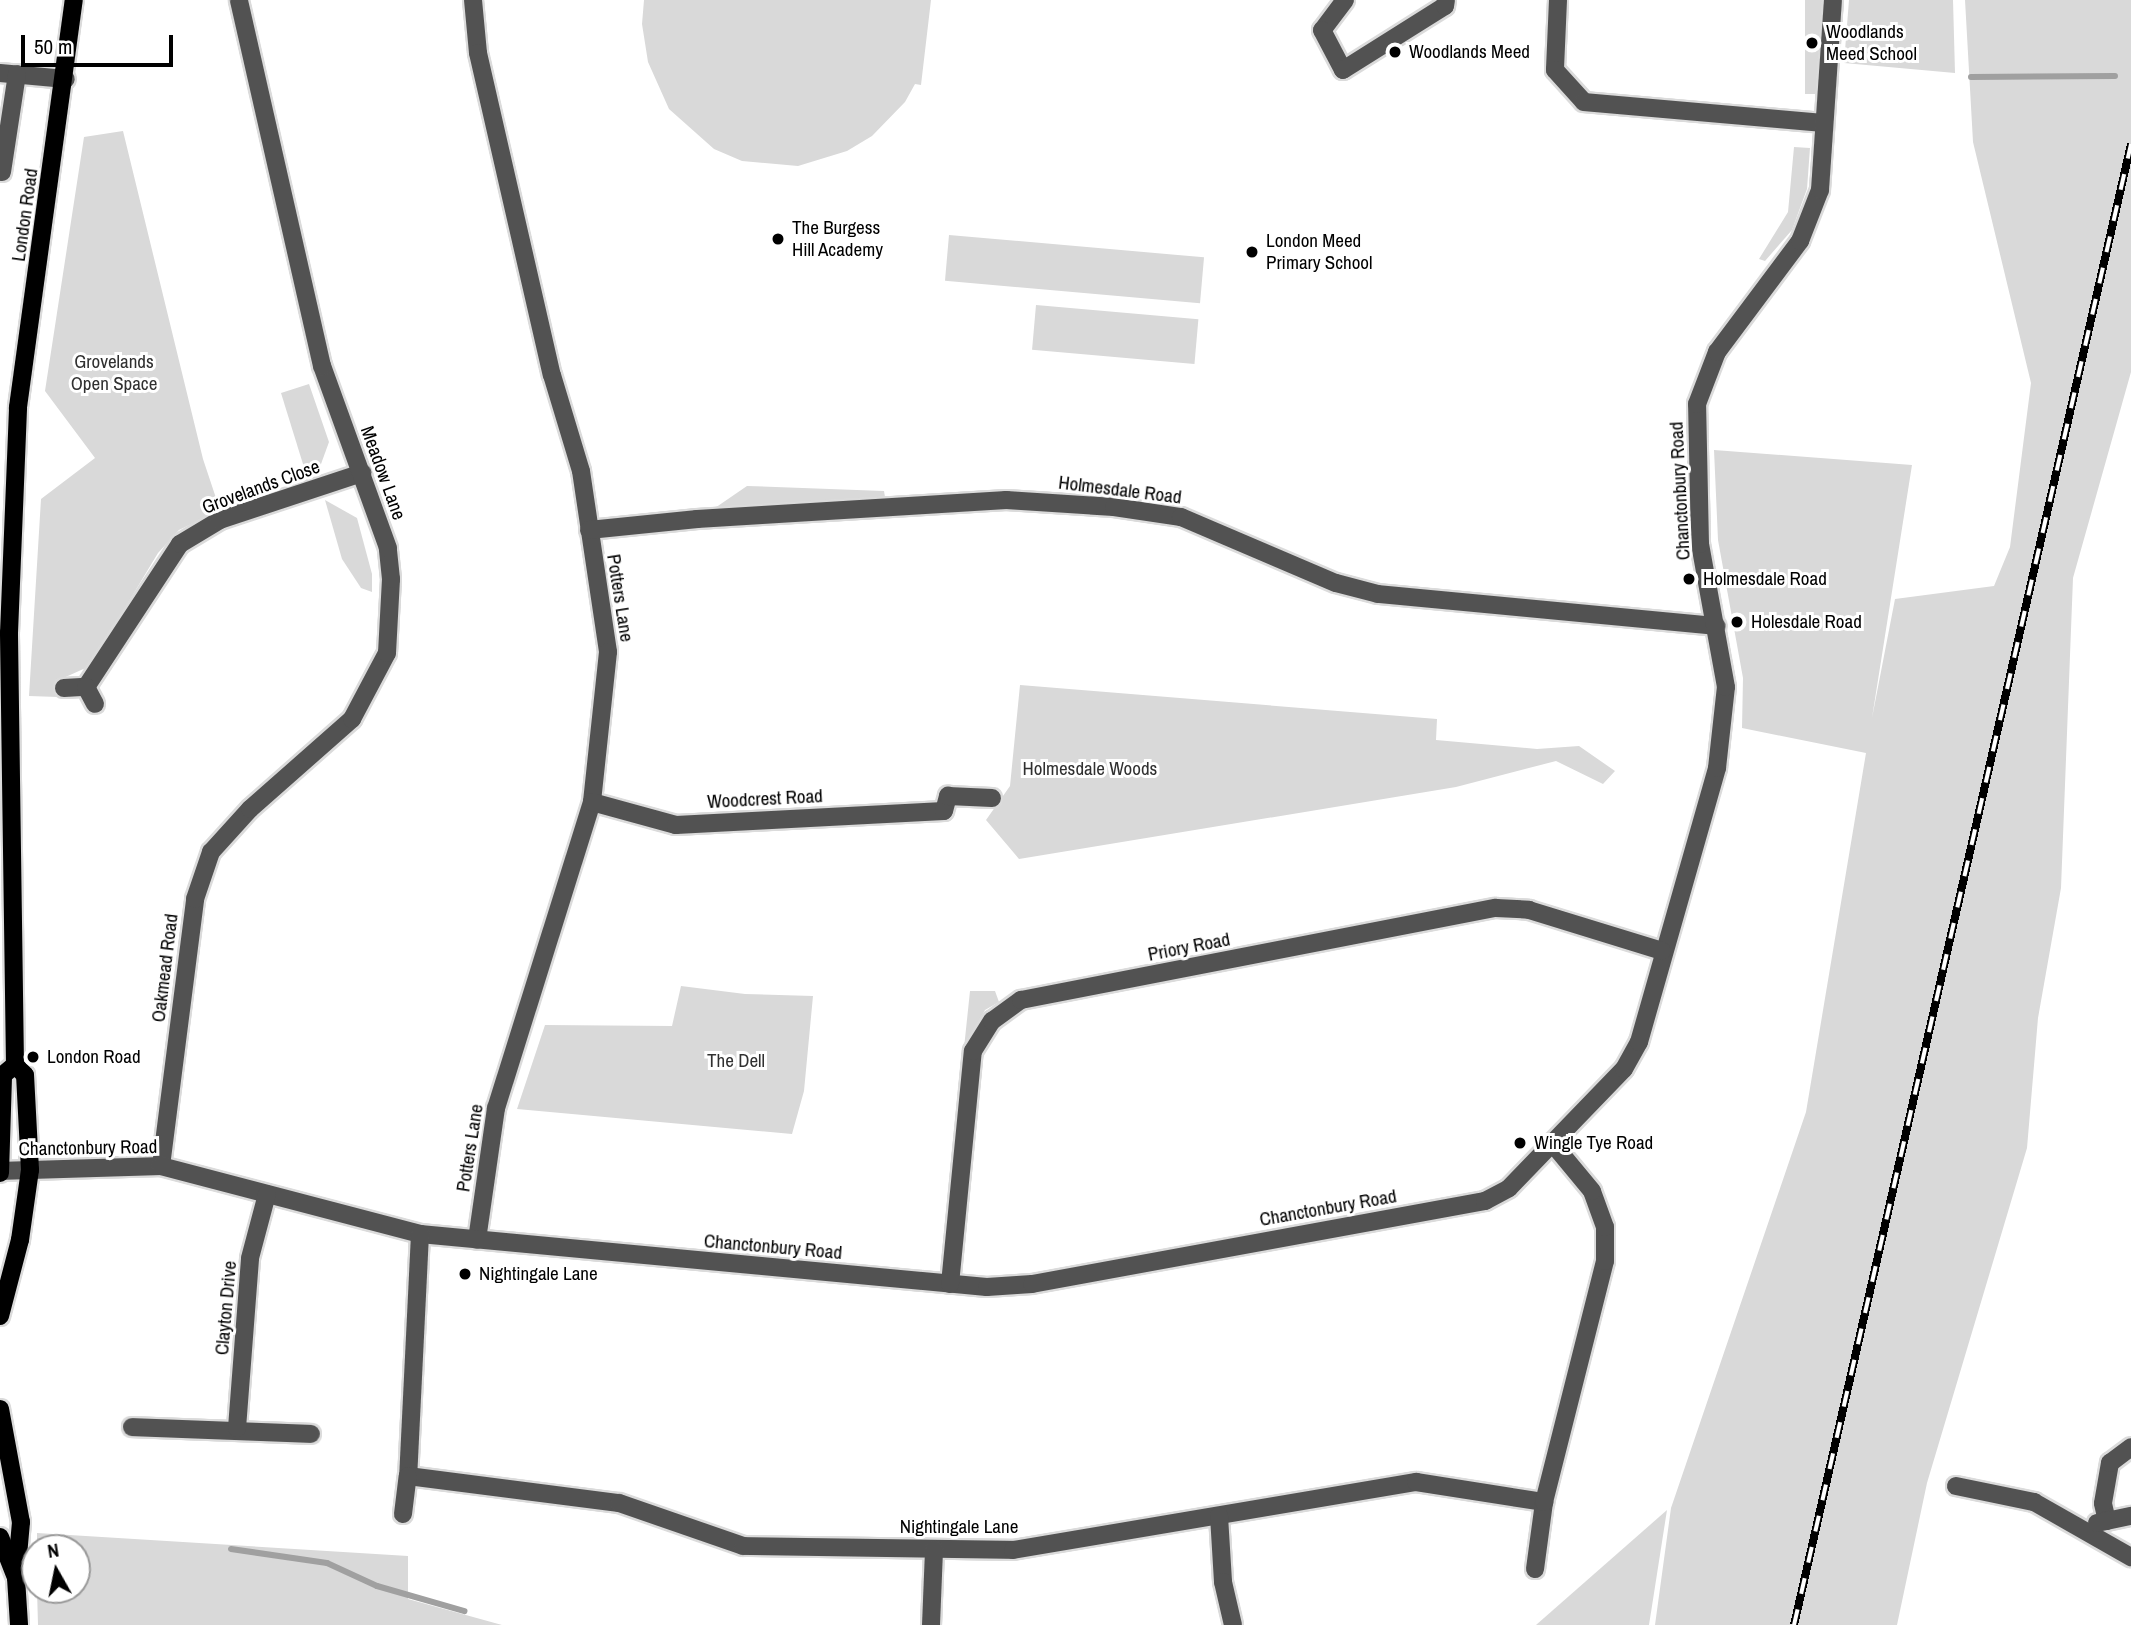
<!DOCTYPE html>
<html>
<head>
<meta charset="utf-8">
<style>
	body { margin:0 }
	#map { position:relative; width:2131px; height:1625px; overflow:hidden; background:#fff; font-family:"Archivo Narrow",sans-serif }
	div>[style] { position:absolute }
	.green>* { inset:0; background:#d9d9d9; transform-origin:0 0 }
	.stream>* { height:6px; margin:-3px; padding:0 3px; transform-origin:3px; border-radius:3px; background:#a0a0a0 }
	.roads { filter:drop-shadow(2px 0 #dbdbdb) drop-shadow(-2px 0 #dbdbdb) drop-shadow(0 2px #dbdbdb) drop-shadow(0 -2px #dbdbdb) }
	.minor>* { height:18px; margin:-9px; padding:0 9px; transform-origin:9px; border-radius:9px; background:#525252 }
	.major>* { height:18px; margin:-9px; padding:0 9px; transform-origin:9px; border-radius:9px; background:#000 }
	.rail>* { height:8px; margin-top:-4px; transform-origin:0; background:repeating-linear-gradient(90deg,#fff 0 16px,#000 0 32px); box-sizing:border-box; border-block:2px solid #000 }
	.dots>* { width:19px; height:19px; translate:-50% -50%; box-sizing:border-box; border:4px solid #fff; border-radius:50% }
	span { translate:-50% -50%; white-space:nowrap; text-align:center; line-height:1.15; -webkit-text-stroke:6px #fff; paint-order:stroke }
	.poi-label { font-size:19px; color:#000 }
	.left { translate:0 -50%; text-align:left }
	.street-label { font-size:19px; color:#000 }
	.park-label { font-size:19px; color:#303030 }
	.north { position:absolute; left:21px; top:1534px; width:70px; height:70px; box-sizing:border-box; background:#fff; border:2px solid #999; border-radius:50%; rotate:351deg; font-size:19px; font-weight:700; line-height:28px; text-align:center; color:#000 }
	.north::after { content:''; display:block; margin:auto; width:24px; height:32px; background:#000; clip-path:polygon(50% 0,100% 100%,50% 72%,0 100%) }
	.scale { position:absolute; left:21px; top:35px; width:152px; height:32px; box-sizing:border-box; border:4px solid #000; border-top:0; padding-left:9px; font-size:21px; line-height:24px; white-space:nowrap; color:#000; -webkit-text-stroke:5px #fff; paint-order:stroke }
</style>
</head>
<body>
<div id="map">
	<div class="green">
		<i style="clip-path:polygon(644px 0,931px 0,921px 85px,915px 84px,905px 102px,872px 136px,847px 151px,798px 166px,742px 161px,714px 149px,669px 109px,648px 62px,642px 24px)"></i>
		<i style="left:1805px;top:0;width:18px;height:94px"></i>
		<i style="clip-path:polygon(1849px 0,1953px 0,1955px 73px,1844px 63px)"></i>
		<i style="clip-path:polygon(1965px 0,2131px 0,2131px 372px,2073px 578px,2061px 888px,2038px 1018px,2027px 1148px,1927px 1483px,1897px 1625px,1655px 1625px,1671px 1508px,1806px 1112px,1866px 753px,1742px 728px,1743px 678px,1718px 540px,1714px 450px,1912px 465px,1872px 718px,1895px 599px,1994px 586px,2010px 547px,2031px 383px,1973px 142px)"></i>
		<i style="clip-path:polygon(123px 131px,203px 459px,220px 510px,179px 530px,158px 553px,90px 666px,59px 680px,58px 697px,29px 696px,41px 499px,95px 458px,45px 391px,84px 137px)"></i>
		<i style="clip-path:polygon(1794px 147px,1810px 148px,1807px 189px,1792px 230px,1765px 261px,1759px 259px,1788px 212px)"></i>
		<i style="left:949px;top:235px;width:256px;height:46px;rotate:5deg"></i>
		<i style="left:1036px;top:305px;width:163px;height:45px;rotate:5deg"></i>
		<i style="clip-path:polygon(309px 384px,329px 442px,317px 475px,307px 477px,281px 393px)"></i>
		<i style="clip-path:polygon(747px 486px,884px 491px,885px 497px,712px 510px)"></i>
		<i style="clip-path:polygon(325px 500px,357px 518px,372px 574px,372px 592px,361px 588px,342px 559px)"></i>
		<i style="clip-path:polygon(1020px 685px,1437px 719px,1436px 740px,1537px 749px,1579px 746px,1615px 771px,1603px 784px,1556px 761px,1456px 787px,1019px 859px,986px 820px,1010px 786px)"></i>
		<i style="clip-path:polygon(681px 986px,745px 994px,813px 996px,804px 1091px,792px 1134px,517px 1109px,545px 1025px,672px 1026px)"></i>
		<i style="clip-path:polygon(970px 991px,995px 991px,999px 1002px,985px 1010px,964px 1048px)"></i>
		<i style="clip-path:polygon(1667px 1510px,1649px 1625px,1536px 1625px)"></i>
		<i style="clip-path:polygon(37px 1533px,408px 1556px,408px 1599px,502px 1625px,38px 1625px,37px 1590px,77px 1590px,77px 1548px,37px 1548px)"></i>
	</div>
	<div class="stream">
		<i style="left:1971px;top:77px;width:144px;rotate:-0.4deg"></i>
		<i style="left:231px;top:1549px;width:97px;rotate:8.3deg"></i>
		<i style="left:327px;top:1563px;width:55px;rotate:24.7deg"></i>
		<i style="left:377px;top:1586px;width:91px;rotate:16deg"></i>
	</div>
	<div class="roads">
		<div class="minor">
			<i style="left:473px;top:0;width:53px;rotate:84.6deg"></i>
			<i style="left:478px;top:53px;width:330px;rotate:77.1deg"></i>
			<i style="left:552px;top:375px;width:100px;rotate:73.2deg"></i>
			<i style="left:581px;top:471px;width:183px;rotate:81.5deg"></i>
			<i style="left:608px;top:652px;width:151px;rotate:96.1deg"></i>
			<i style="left:592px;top:802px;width:321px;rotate:107.4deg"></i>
			<i style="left:496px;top:1108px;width:133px;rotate:98.2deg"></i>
			<i style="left:1345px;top:0;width:38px;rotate:127deg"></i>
			<i style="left:1322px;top:30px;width:45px;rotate:62.3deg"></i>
			<i style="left:1343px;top:70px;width:120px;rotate:-32.1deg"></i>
			<i style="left:1445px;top:6px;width:6px;rotate:-81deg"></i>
			<i style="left:1558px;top:0;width:70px;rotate:92.5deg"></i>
			<i style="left:1555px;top:70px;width:43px;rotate:47.8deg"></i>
			<i style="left:1584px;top:102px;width:240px;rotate:5deg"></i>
			<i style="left:0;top:73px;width:66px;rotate:5.2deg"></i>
			<i style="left:2px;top:172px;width:99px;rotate:-81.3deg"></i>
			<i style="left:589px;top:530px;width:109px;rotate:-5.8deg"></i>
			<i style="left:697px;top:519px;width:310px;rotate:-3.5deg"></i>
			<i style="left:1006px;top:500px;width:108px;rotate:3.7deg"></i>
			<i style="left:1114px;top:507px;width:68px;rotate:8.5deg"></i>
			<i style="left:1181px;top:517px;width:168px;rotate:23.1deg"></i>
			<i style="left:1336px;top:583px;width:43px;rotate:14.7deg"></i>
			<i style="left:1378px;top:594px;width:340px;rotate:5.4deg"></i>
			<i style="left:86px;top:687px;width:171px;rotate:-56.7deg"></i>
			<i style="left:180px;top:544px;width:47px;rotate:-31deg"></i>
			<i style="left:220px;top:520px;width:150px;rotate:-18.3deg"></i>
			<i style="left:64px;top:688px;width:22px;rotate:-3deg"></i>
			<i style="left:86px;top:687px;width:19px;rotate:62deg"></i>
			<i style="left:592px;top:802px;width:87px;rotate:15.3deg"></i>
			<i style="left:676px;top:825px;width:268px;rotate:-3deg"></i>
			<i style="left:944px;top:811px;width:16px;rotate:-75deg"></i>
			<i style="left:948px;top:796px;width:44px;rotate:2.6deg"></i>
			<i style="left:161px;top:1166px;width:269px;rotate:-82.7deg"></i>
			<i style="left:195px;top:899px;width:50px;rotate:-71.2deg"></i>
			<i style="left:211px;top:852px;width:58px;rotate:-47.8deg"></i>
			<i style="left:250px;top:809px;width:136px;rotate:-41.4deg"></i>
			<i style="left:352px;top:719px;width:75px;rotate:-62.1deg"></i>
			<i style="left:387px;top:653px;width:74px;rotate:-86.9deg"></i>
			<i style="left:391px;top:579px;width:31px;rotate:-96deg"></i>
			<i style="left:388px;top:548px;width:194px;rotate:-109.9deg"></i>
			<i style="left:322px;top:366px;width:375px;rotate:-102.8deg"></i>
			<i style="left:0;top:1171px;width:161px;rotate:-1.8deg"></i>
			<i style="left:161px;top:1166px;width:268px;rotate:14.7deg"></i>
			<i style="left:420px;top:1234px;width:569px;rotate:5.34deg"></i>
			<i style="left:987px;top:1287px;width:45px;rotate:-3.8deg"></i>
			<i style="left:1032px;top:1284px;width:461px;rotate:-10.4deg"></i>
			<i style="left:1485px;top:1201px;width:27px;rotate:-28deg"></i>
			<i style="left:1509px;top:1188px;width:165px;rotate:-46deg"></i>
			<i style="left:1624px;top:1069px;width:31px;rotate:-61deg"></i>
			<i style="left:1639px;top:1042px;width:285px;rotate:-74.1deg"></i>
			<i style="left:1717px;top:768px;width:81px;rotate:-83.7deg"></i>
			<i style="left:1726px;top:687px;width:145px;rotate:-100.3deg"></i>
			<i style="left:1700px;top:544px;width:140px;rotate:-91.2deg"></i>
			<i style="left:1697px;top:404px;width:56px;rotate:-69deg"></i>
			<i style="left:1717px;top:352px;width:139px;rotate:-53.2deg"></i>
			<i style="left:1800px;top:241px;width:55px;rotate:-68.6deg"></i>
			<i style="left:1820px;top:190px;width:190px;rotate:-86.1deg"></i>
			<i style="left:420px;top:1234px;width:242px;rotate:92.8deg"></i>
			<i style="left:408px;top:1476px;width:213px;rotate:7.3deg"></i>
			<i style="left:619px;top:1503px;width:131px;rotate:19.1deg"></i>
			<i style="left:743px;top:1546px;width:270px;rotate:0.8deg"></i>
			<i style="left:1013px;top:1550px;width:409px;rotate:-9.6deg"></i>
			<i style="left:1416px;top:1482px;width:130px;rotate:8.9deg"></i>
			<i style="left:950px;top:1284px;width:234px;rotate:-84.4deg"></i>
			<i style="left:973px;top:1051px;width:36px;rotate:-58deg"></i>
			<i style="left:992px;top:1021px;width:36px;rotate:-36deg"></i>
			<i style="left:1021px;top:1000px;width:484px;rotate:-11deg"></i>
			<i style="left:1496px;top:908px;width:33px;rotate:3deg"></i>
			<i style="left:1529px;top:910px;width:139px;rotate:17.1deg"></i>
			<i style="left:132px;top:1427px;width:179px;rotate:2.2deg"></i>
			<i style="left:237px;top:1428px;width:170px;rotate:-85.6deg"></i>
			<i style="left:250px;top:1258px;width:66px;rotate:-75.1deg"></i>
			<i style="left:1956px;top:1486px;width:80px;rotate:11.6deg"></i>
			<i style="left:2034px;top:1502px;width:112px;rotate:29.6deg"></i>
			<i style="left:403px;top:1514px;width:38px;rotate:-83deg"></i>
			<i style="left:1219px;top:1516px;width:66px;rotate:86.5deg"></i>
			<i style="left:1223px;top:1582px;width:44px;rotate:76.9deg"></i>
			<i style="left:2107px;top:1521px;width:18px;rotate:-103deg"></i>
			<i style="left:2103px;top:1503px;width:41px;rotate:-80.1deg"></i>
			<i style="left:2110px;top:1463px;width:26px;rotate:-37deg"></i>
			<i style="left:2097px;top:1523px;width:35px;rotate:-12deg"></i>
			<i style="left:1535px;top:1569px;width:68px;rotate:-82.3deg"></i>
			<i style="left:1544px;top:1502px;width:249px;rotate:-75.8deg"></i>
			<i style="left:1605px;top:1261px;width:34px;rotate:-90deg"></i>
			<i style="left:1605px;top:1227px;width:38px;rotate:-110deg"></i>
			<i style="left:1592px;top:1191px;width:61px;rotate:-129.7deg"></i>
			<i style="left:931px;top:1625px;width:76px;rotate:-87.7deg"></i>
		</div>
		<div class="major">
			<i style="left:0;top:1173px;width:98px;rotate:-88.2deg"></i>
			<i style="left:3px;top:1075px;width:16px;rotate:-40deg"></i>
			<i style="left:0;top:1316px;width:79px;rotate:-75.3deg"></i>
			<i style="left:20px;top:1240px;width:71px;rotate:-81.9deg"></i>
			<i style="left:30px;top:1170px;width:95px;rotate:-93deg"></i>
			<i style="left:25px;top:1075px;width:14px;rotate:-135deg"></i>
			<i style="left:15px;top:1065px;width:432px;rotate:-90.8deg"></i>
			<i style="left:9px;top:633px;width:226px;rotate:-87.7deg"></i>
			<i style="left:18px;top:407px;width:411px;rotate:-82.2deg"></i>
			<i style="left:0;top:1409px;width:115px;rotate:79.5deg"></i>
			<i style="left:21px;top:1522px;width:56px;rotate:95.1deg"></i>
			<i style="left:16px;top:1578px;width:47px;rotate:86.3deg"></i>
			<i style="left:0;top:1537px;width:41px;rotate:68.5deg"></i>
		</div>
	</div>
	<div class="rail">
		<i style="left:1794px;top:1625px;width:1519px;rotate:-77.18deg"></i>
	</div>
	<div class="dots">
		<i style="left:1812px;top:43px;background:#000"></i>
		<i style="left:1395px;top:52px;background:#000"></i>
		<i style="left:778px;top:239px;background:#000"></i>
		<i style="left:1252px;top:252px;background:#000"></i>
		<i style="left:1689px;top:579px;background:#000"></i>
		<i style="left:1737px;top:622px;background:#000"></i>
		<i style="left:33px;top:1057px;background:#000"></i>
		<i style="left:1520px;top:1143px;background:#000"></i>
		<i style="left:465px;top:1274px;background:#000"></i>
	</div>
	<div class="poi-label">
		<span class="left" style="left:1826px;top:43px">Woodlands<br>Meed School</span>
		<span class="left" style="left:1409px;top:52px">Woodlands Meed</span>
		<span class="left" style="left:792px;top:239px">The Burgess<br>Hill Academy</span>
		<span class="left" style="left:1266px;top:252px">London Meed<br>Primary School</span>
		<span class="left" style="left:1703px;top:579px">Holmesdale Road</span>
		<span class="left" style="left:1751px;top:622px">Holesdale Road</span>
		<span class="left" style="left:47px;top:1057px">London Road</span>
		<span class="left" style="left:1534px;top:1143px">Wingle Tye Road</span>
		<span class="left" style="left:479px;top:1274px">Nightingale Lane</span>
	</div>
	<div class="street-label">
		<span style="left:25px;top:215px;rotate:-82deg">London Road</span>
		<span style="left:383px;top:473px;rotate:70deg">Meadow Lane</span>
		<span style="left:261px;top:487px;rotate:-20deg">Grovelands Close</span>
		<span style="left:1120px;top:490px;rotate:7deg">Holmesdale Road</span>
		<span style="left:1680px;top:491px;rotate:-93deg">Chanctonbury Road</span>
		<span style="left:620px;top:598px;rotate:81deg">Potters Lane</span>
		<span style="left:765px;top:799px;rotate:-3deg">Woodcrest Road</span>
		<span style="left:1189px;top:947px;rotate:-11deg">Priory Road</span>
		<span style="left:165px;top:968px;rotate:-83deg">Oakmead Road</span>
		<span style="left:88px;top:1148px;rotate:-1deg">Chanctonbury Road</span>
		<span style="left:470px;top:1148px;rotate:-81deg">Potters Lane</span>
		<span style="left:1328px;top:1208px;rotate:-10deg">Chanctonbury Road</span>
		<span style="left:773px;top:1247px;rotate:5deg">Chanctonbury Road</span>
		<span style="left:226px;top:1308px;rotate:-85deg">Clayton Drive</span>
		<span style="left:959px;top:1527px">Nightingale Lane</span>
	</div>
	<div class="park-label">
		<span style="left:114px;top:373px">Grovelands<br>Open Space</span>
		<span style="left:1090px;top:769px">Holmesdale Woods</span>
		<span style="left:736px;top:1061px">The Dell</span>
	</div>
	<div class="north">N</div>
	<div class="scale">50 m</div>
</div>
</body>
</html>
